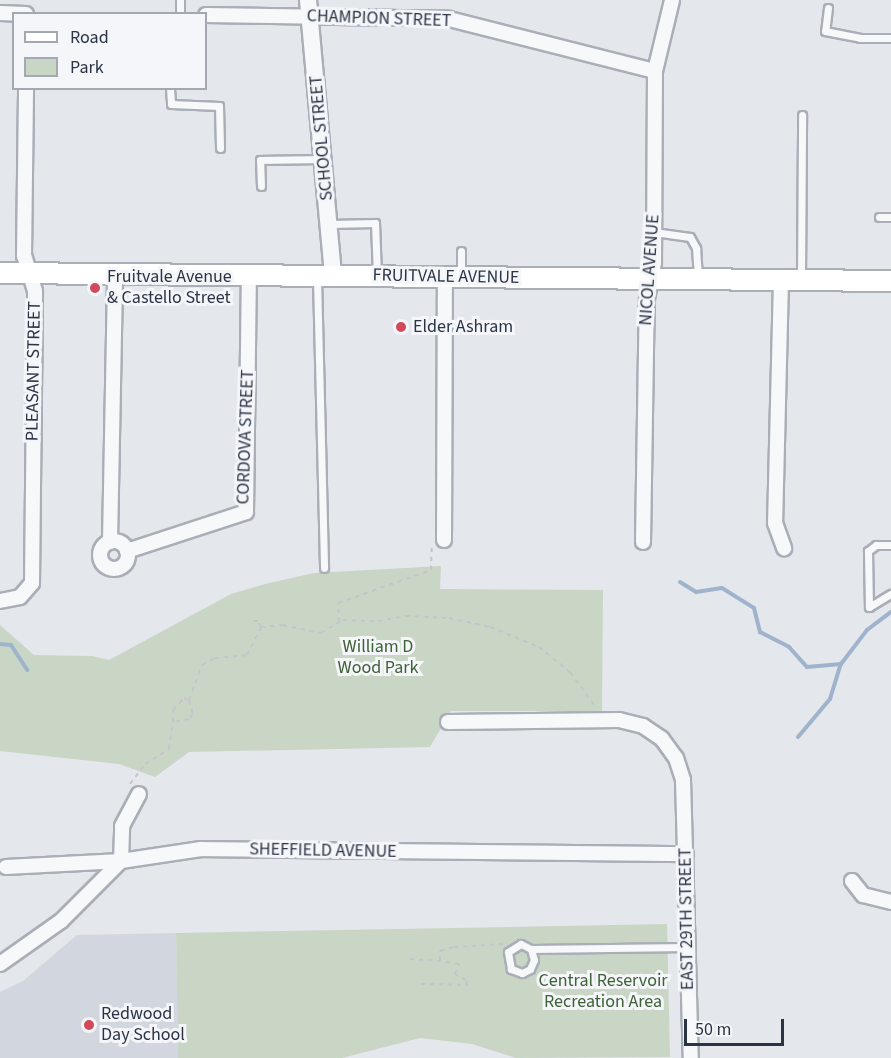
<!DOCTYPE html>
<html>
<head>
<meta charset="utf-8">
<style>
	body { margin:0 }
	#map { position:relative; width:891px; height:1058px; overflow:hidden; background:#e4e7ec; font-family:"Source Sans 3",sans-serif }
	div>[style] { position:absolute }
	.built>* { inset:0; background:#d2d6de }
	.green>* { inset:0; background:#c9d6c5 }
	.stream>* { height:4px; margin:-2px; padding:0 2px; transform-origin:2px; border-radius:2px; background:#9fb4cc }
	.path>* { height:2px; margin-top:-1px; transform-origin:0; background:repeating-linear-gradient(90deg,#c2c5cb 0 4.5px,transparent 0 9px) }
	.roads { filter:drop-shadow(2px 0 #a9aeb7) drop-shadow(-2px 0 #a9aeb7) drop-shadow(0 2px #a9aeb7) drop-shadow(0 -2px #a9aeb7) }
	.service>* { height:7px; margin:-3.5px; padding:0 3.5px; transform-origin:3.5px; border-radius:3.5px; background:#f7f8fa }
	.minor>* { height:14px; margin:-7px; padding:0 7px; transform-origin:7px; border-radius:7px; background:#f7f8fa }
	.minor>.ring { margin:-7px; padding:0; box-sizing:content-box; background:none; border:14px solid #f7f8fa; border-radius:50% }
	.tertiary>* { height:16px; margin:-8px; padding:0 8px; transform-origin:8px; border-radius:8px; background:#f7f8fa }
	.secondary>* { height:20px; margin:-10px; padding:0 10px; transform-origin:10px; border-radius:10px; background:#fff }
	.dots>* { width:16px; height:16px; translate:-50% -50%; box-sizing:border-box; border:3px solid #f4f6f9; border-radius:50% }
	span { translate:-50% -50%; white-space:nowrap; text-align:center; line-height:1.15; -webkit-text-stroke:6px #f4f6f9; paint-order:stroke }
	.street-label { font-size:18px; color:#2b3445 }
	.poi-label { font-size:18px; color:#2b3445 }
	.left { translate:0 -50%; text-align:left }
	.park-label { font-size:18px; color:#3f6138 }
	.legend { position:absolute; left:12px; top:12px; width:195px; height:78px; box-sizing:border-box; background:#f4f6f9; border:2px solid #a4a8b1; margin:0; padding:8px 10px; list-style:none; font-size:18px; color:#2b3445 }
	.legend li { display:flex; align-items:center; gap:12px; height:30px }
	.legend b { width:30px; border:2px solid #a4a8b1 }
	.scale { position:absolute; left:684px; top:1019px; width:100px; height:27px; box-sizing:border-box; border:3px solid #2b3445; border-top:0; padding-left:8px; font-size:18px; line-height:21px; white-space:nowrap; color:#2b3445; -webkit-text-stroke:4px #f4f6f9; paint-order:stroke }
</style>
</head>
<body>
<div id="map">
	<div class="built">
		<i style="clip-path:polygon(176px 933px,178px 1058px,0 1058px,0 992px,23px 981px,77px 935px)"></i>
	</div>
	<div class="green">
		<i style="clip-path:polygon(441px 566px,440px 589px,603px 590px,602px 711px,451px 711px,430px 747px,189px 752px,155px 777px,119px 764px,0 751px,0 625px,34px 655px,92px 656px,109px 660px,231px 594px,269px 583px,314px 573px)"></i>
		<i style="clip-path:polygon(667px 924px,670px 1057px,516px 1058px,472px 1044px,420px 1038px,342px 1058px,178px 1058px,176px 933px)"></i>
	</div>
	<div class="stream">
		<i style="left:680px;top:582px;width:19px;rotate:32deg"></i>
		<i style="left:696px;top:592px;width:26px;rotate:-9deg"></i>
		<i style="left:722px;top:588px;width:38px;rotate:32deg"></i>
		<i style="left:754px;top:608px;width:25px;rotate:76deg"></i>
		<i style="left:760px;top:632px;width:33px;rotate:27deg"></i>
		<i style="left:789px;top:647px;width:27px;rotate:48deg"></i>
		<i style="left:807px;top:667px;width:34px;rotate:-5deg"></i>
		<i style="left:841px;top:664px;width:43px;rotate:-52.6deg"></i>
		<i style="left:867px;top:630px;width:30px;rotate:-37deg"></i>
		<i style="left:0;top:644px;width:11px;rotate:5deg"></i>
		<i style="left:11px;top:645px;width:30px;rotate:57deg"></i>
		<i style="left:798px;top:737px;width:50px;rotate:-49.9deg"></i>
		<i style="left:830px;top:699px;width:37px;rotate:-73deg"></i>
	</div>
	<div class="path">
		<i style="left:339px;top:622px;width:19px;rotate:-93deg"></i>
		<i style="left:338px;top:603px;width:99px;rotate:-19.5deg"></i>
		<i style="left:431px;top:570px;width:24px;rotate:-88deg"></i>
		<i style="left:261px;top:627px;width:22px;rotate:-5deg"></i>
		<i style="left:283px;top:625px;width:39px;rotate:12deg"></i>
		<i style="left:321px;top:633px;width:26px;rotate:-31deg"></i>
		<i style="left:343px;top:620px;width:35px;rotate:2deg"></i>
		<i style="left:378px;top:621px;width:28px;rotate:-10deg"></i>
		<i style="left:406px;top:616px;width:43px;rotate:2.7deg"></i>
		<i style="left:449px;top:618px;width:42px;rotate:12.4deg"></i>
		<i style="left:490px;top:627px;width:53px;rotate:22.2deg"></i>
		<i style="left:539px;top:647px;width:40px;rotate:39deg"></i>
		<i style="left:570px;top:672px;width:42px;rotate:53.7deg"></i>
		<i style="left:184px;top:698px;width:5px;rotate:22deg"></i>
		<i style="left:189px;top:700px;width:15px;rotate:74deg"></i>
		<i style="left:193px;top:714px;width:6px;rotate:129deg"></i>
		<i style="left:189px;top:719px;width:16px;rotate:169deg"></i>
		<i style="left:173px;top:722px;width:12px;rotate:-90deg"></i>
		<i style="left:173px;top:710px;width:16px;rotate:-47deg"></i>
		<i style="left:189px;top:700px;width:37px;rotate:-70deg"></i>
		<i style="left:202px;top:665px;width:15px;rotate:-28deg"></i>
		<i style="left:215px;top:658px;width:32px;rotate:-5deg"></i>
		<i style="left:247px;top:655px;width:31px;rotate:-63deg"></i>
		<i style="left:261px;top:627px;width:7px;rotate:-117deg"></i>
		<i style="left:258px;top:621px;width:9px;rotate:180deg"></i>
		<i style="left:130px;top:784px;width:25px;rotate:-53deg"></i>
		<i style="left:145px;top:764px;width:28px;rotate:-32deg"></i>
		<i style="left:169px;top:749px;width:27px;rotate:-82deg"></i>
		<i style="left:410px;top:959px;width:30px;rotate:4deg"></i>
		<i style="left:440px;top:961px;width:10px;rotate:-90deg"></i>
		<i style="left:440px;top:951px;width:15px;rotate:-16deg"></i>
		<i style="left:454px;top:947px;width:49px;rotate:-3.5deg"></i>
		<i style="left:421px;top:984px;width:46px;rotate:1.2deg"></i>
		<i style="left:467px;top:985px;width:5px;rotate:-101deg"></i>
		<i style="left:466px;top:980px;width:13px;rotate:-151deg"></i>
		<i style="left:455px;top:974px;width:11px;rotate:-68deg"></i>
		<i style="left:459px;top:964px;width:19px;rotate:-171deg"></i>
	</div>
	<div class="roads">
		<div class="service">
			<i style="left:180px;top:0;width:14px;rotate:90deg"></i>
			<i style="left:828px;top:8px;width:23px;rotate:97deg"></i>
			<i style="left:825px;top:31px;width:36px;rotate:11deg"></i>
			<i style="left:860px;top:38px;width:31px"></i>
			<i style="left:170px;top:88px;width:16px;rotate:86deg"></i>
			<i style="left:171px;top:104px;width:48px;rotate:2.4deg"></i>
			<i style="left:219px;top:106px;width:42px;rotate:88.6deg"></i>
			<i style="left:261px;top:186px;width:26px;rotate:-92deg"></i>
			<i style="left:260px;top:160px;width:61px;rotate:-0.9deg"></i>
			<i style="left:879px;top:217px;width:12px"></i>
			<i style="left:329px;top:224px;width:46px;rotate:-1.2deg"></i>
			<i style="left:375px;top:223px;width:51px;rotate:87.8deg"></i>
			<i style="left:654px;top:232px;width:36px;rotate:8deg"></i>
			<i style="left:690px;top:237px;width:13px;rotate:61deg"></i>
			<i style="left:696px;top:248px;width:29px;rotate:86deg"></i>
			<i style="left:461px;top:276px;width:25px;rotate:-90deg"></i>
			<i style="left:801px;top:277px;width:162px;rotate:-89.6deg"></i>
			<i style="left:317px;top:278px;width:290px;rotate:88.6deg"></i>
			<i style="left:891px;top:545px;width:15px;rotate:180deg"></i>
			<i style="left:876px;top:545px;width:10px;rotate:143deg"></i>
			<i style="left:868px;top:551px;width:56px;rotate:89deg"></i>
			<i style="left:869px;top:607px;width:26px;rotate:-31deg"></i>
			<i style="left:531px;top:949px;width:11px;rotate:75deg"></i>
			<i style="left:534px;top:960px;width:10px;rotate:114deg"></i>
			<i style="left:530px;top:969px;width:9px;rotate:153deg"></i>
			<i style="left:522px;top:973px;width:12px;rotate:-160deg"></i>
			<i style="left:511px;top:969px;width:17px;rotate:-100deg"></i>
			<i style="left:508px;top:952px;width:15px;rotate:-32deg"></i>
			<i style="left:521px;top:944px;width:11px;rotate:27deg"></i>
			<i style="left:531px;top:949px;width:157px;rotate:-0.7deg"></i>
		</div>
		<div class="minor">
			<i style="left:0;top:13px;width:26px;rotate:2deg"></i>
			<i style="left:206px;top:15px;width:243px;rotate:0.9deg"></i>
			<i style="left:449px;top:19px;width:212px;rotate:14.2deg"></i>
			<i style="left:781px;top:280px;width:243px;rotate:91.4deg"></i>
			<i style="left:775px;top:523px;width:27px;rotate:70deg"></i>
			<i style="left:444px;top:540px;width:263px;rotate:-89.8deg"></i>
			<i class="ring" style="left:100px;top:541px;width:14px;height:14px"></i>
			<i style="left:110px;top:542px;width:268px;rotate:-88.9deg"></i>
			<i style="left:643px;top:542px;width:243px;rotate:-89.1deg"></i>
			<i style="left:647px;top:299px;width:38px;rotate:-79deg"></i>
			<i style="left:654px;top:262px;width:191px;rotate:-89.7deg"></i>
			<i style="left:655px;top:71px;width:73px;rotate:-76.5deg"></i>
			<i style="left:127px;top:551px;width:125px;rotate:-18.1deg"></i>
			<i style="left:246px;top:512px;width:237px;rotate:-89.3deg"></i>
			<i style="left:0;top:601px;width:20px;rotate:-11deg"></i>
			<i style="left:20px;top:597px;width:18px;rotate:-49deg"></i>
			<i style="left:32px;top:583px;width:292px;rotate:-89.4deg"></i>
			<i style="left:35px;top:291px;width:37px;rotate:-107deg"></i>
			<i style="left:24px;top:256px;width:168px;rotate:-89.3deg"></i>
			<i style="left:448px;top:722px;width:171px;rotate:-0.7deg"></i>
			<i style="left:619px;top:720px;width:25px;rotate:14deg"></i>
			<i style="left:643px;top:726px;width:23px;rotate:34deg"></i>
			<i style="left:662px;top:739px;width:24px;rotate:54deg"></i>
			<i style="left:676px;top:758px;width:23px;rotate:72deg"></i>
			<i style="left:683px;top:780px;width:278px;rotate:88.4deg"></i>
			<i style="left:6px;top:867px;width:115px;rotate:-3deg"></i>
			<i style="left:121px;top:861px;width:35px;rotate:-88deg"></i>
			<i style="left:122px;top:826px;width:36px;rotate:-62deg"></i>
			<i style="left:852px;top:881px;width:18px;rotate:52deg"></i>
			<i style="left:863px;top:895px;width:29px;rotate:14deg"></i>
			<i style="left:0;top:964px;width:75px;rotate:-35.2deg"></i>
			<i style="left:61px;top:921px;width:85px;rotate:-45deg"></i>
			<i style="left:121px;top:861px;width:81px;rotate:-8.5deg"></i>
			<i style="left:201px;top:849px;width:485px;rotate:0.6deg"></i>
		</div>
		<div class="tertiary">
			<i style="left:308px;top:0;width:277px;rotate:84.8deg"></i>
		</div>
		<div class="secondary">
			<i style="left:0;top:273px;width:891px;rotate:0.51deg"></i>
		</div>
	</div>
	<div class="dots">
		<i style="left:95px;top:288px;background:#d1495b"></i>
		<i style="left:401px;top:327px;background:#d1495b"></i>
		<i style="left:89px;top:1025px;background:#d1495b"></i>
	</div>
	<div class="street-label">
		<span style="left:379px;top:19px;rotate:2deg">CHAMPION STREET</span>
		<span style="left:322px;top:138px;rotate:-95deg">SCHOOL STREET</span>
		<span style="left:650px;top:270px;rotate:-86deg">NICOL AVENUE</span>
		<span style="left:446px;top:277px;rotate:1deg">FRUITVALE AVENUE</span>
		<span style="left:34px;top:371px;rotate:-89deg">PLEASANT STREET</span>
		<span style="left:246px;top:437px;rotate:-88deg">CORDOVA STREET</span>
		<span style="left:323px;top:851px;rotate:1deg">SHEFFIELD AVENUE</span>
		<span style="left:687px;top:919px;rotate:-91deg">EAST 29TH STREET</span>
	</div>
	<div class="poi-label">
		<span class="left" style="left:107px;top:288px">Fruitvale Avenue<br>&amp; Castello Street</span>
		<span class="left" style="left:413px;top:327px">Elder Ashram</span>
		<span class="left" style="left:101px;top:1025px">Redwood<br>Day School</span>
	</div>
	<div class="park-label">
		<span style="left:378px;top:658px">William D<br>Wood Park</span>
		<span style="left:603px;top:992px">Central Reservoir<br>Recreation Area</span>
	</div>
	<ul class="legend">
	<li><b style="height:8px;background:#fff"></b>Road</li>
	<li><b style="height:16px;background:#c9d6c5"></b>Park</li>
	</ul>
	<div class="scale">50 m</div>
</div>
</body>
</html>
